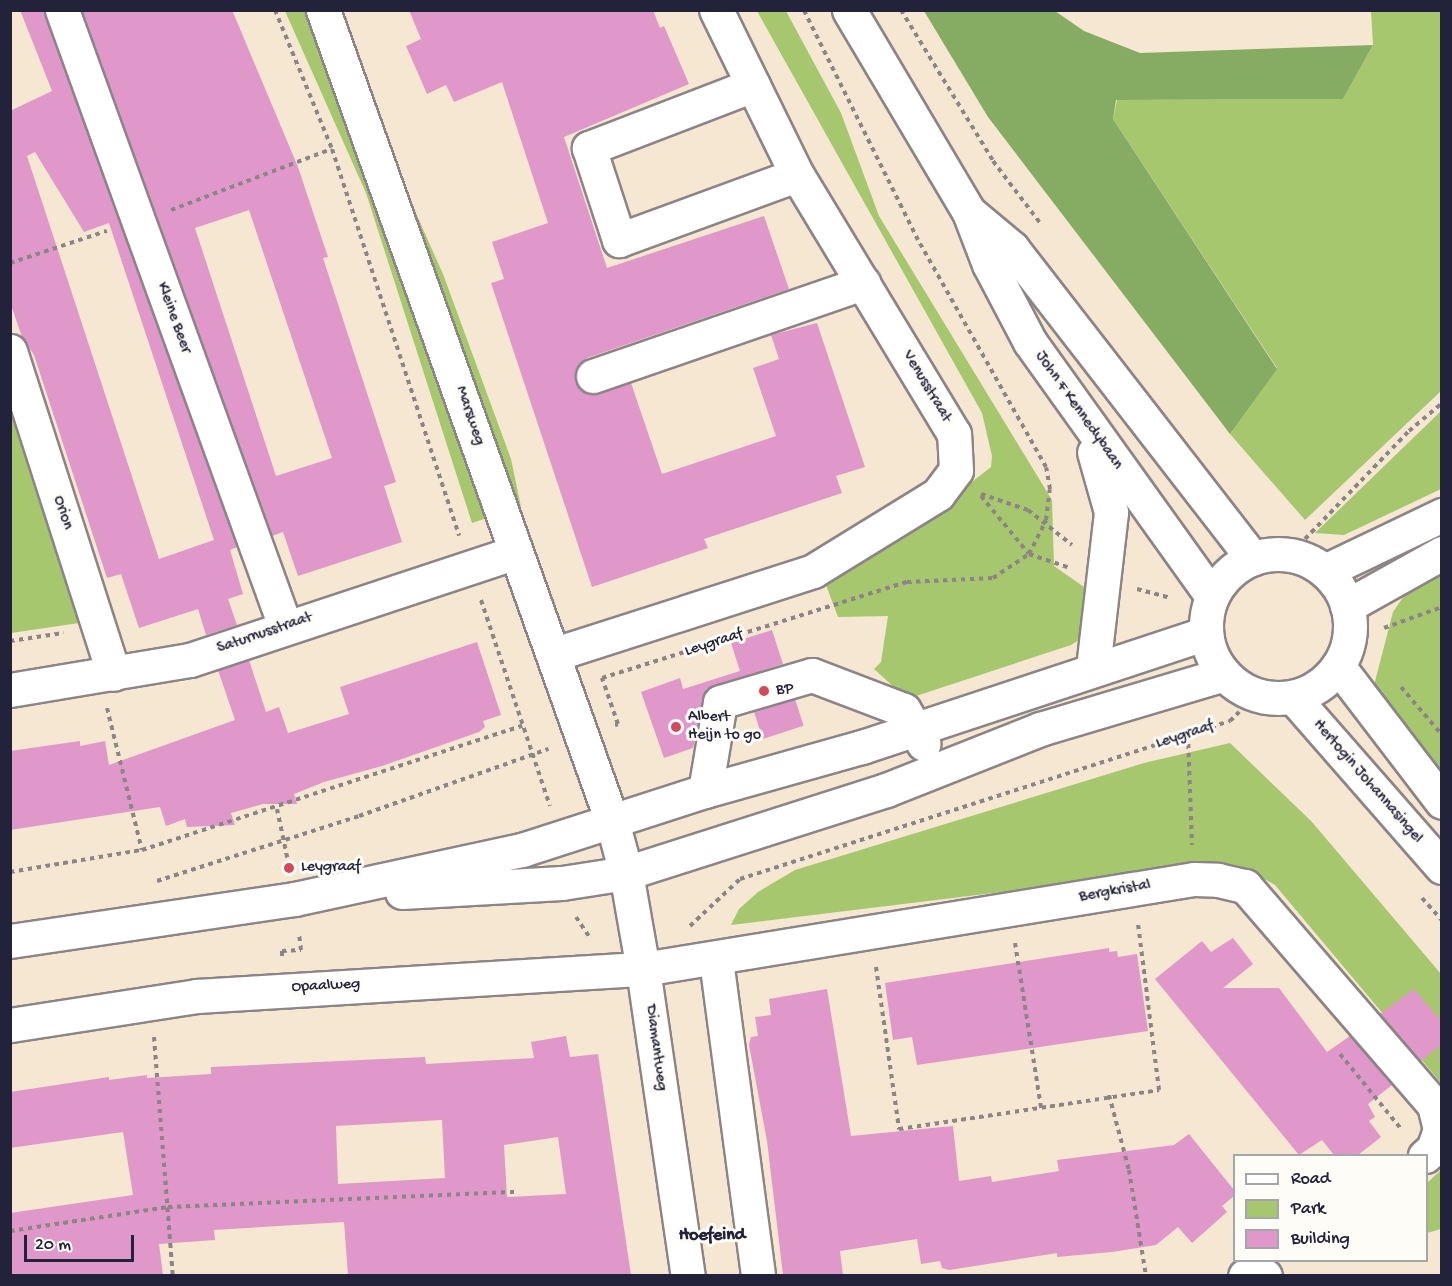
<!DOCTYPE html>
<html>
<head>
<meta charset="utf-8">
<style>
	body { margin:0 }
	#map { position:relative; width:1452px; height:1286px; overflow:hidden; background:#f5e7d1; font-family:"Gochi Hand",sans-serif }
	div>[style] { position:absolute }
	.green>* { inset:0; background:#a7c76f }
	.forest>* { inset:0; background:#85ac62 }
	.building>* { inset:0; background:#e098ca; transform-origin:0 0 }
	.path>* { height:4px; margin-top:-2px; transform-origin:0; background:repeating-linear-gradient(90deg,#8c8486 0 4.5px,transparent 0 9px) }
	.roads { filter:drop-shadow(2px 0 #8c8486) drop-shadow(-2px 0 #8c8486) drop-shadow(0 2px #8c8486) drop-shadow(0 -2px #8c8486) }
	.minor>* { height:33px; margin:-16.5px; padding:0 16.5px; transform-origin:16.5px; border-radius:16.5px; background:#fff }
	.major>* { height:33px; margin:-16.5px; padding:0 16.5px; transform-origin:16.5px; border-radius:16.5px; background:#fff }
	.major>.ring { margin:-16.5px; padding:0; box-sizing:content-box; background:none; border:33px solid #fff; border-radius:50% }
	.dots>* { width:16px; height:16px; translate:-50% -50%; box-sizing:border-box; border:3px solid #fdfcf7; border-radius:50% }
	span { translate:-50% -50%; white-space:nowrap; text-align:center; line-height:1.15; -webkit-text-stroke:6px #fdfcf7; paint-order:stroke }
	.street-label { font-size:16px; color:#22223b }
	.poi-label { font-size:16px; color:#22223b }
	.left { translate:0 -50%; text-align:left }
	.neighbourhood-label { font-size:18px; color:#22223b; font-weight:700 }
	.frame { position:absolute; inset:0; border:12px solid #22223b; pointer-events:none }
	.legend { position:absolute; left:1233px; top:1154px; width:195px; height:108px; box-sizing:border-box; background:#fdfcf7; border:2px solid #a5a5ac; margin:0; padding:8px 10px; list-style:none; font-size:18px; color:#22223b }
	.legend li { display:flex; align-items:center; gap:12px; height:30px }
	.legend b { width:30px; border:2px solid #a5a5ac }
	.scale { position:absolute; left:24px; top:1235px; width:110px; height:27px; box-sizing:border-box; border:3px solid #22223b; border-top:0; padding-left:8px; font-size:18px; line-height:21px; white-space:nowrap; color:#22223b; -webkit-text-stroke:4px #fdfcf7; paint-order:stroke }
</style>
</head>
<body>
<div id="map">
	<div class="green">
		<i style="clip-path:polygon(285px 11px,326px 11px,443px 274px,511px 459px,521px 507px,472px 523px,366px 193px)"></i>
		<i style="clip-path:polygon(757px 11px,786px 11px,841px 113px,879px 216px,1052px 500px,1054px 566px,1094px 594px,1089px 634px,1071px 645px,907px 699px,874px 669px,881px 662px,888px 616px,838px 617px,823px 577px,941px 506px,991px 467px,992px 456px,982px 413px)"></i>
		<i style="clip-path:polygon(1371px 11px,1441px 11px,1441px 391px,1305px 520px,1230px 434px,1277px 368px,1113px 119px,1117px 100px,1343px 99px,1373px 45px)"></i>
		<i style="clip-path:polygon(10px 382px,86px 622px,11px 633px)"></i>
		<i style="clip-path:polygon(1441px 411px,1441px 489px,1344px 535px,1315px 533px)"></i>
		<i style="clip-path:polygon(1441px 560px,1441px 785px,1372px 693px,1393px 612px,1408px 590px)"></i>
		<i style="clip-path:polygon(1230px 743px,1312px 822px,1441px 974px,1441px 1083px,1275px 885px,1248px 870px,1222px 865px,731px 925px,739px 909px,758px 892px,795px 870px,1144px 763px)"></i>
		<i style="clip-path:polygon(1441px 1170px,1441px 1229px,1427px 1233px,1427px 1183px)"></i>
	</div>
	<div class="forest">
		<i style="clip-path:polygon(924px 11px,1055px 11px,1084px 31px,1140px 53px,1373px 45px,1343px 99px,1116px 100px,1113px 119px,1277px 369px,1230px 434px,988px 117px)"></i>
	</div>
	<div class="building">
		<i style="clip-path:polygon(evenodd,20px 10px,44px 10px,237px 547px,230px 550px,243px 594px,228px 599px,237px 625px,206px 635px,198px 609px,139px 628px,121px 574px,107px 578px,34px 355px,22px 337px,10px 302px,10px 111px,52px 91px,20px 10px,35px 152px,84px 232px,109px 223px,214px 540px,159px 559px,27px 156px,35px 152px)"></i>
		<i style="clip-path:polygon(evenodd,82px 10px,232px 10px,298px 167px,328px 257px,323px 258px,396px 482px,384px 486px,402px 542px,298px 576px,283px 532px,272px 536px,82px 10px,249px 210px,332px 458px,276px 476px,195px 228px,249px 210px)"></i>
		<i style="clip-path:polygon(409px 10px,653px 10px,660px 28px,664px 26px,689px 84px,564px 137px,607px 268px,764px 216px,789px 289px,587px 358px,575px 372px,576px 383px,590px 394px,631px 383px,662px 474px,776px 436px,753px 368px,779px 359px,771px 335px,817px 323px,865px 467px,836px 476px,842px 493px,704px 539px,708px 548px,592px 587px,491px 283px,504px 279px,492px 242px,548px 223px,502px 82px,454px 102px,446px 85px,427px 94px,406px 46px,421px 39px)"></i>
		<i style="clip-path:polygon(772px 630px,783px 664px,706px 689px,693px 748px,664px 758px,641px 692px,680px 678px,683px 689px,740px 671px,731px 643px)"></i>
		<i style="clip-path:polygon(477px 642px,501px 715px,483px 721px,485px 727px,479px 732px,382px 766px,324px 782px,294px 794px,297px 804px,263px 804px,231px 813px,235px 825px,187px 827px,185px 819px,166px 826px,160px 807px,10px 830px,10px 751px,80px 741px,80px 746px,105px 741px,109px 765px,235px 720px,218px 670px,249px 660px,266px 712px,279px 707px,288px 733px,349px 714px,340px 687px)"></i>
		<i style="left:795px;top:699px;width:28px;height:43px;rotate:72deg"></i>
		<i style="clip-path:polygon(1233px 938px,1253px 964px,1223px 988px,1279px 988px,1327px 1052px,1350px 1036px,1392px 1085px,1368px 1104px,1375px 1117px,1369px 1121px,1381px 1137px,1358px 1155px,1334px 1155px,1322px 1140px,1299px 1155px,1155px 979px,1202px 941px,1211px 952px)"></i>
		<i style="clip-path:polygon(1109px 948px,1109px 952px,1117px 951px,1118px 957px,1137px 954px,1148px 1031px,917px 1065px,912px 1037px,893px 1040px,885px 983px)"></i>
		<i style="clip-path:polygon(827px 989px,851px 1136px,953px 1126px,959px 1181px,991px 1176px,992px 1182px,1059px 1171px,1057px 1160px,1174px 1145px,1189px 1134px,1234px 1190px,1234px 1196px,1222px 1206px,1227px 1212px,1192px 1243px,1178px 1227px,1156px 1245px,1112px 1252px,1057px 1257px,1057px 1253px,949px 1270px,942px 1268px,940px 1261px,921px 1264px,917px 1239px,840px 1251px,843px 1275px,783px 1275px,767px 1141px,749px 1045px,751px 1037px,758px 1036px,755px 1017px,771px 1015px,769px 999px)"></i>
		<i style="clip-path:polygon(1414px 989px,1442px 1022px,1442px 1044px,1421px 1061px,1380px 1014px)"></i>
		<i style="clip-path:polygon(evenodd,566px 1036px,570px 1057px,598px 1054px,631px 1275px,348px 1275px,344px 1222px,214px 1230px,215px 1240px,159px 1244px,163px 1275px,10px 1275px,10px 1213px,133px 1195px,123px 1132px,10px 1148px,10px 1092px,109px 1077px,109px 1080px,147px 1075px,147px 1078px,211px 1074px,211px 1067px,425px 1057px,426px 1064px,534px 1058px,531px 1042px,566px 1036px,442px 1120px,445px 1178px,338px 1184px,336px 1126px,442px 1120px,566px 1036px,558px 1137px,566px 1194px,507px 1197px,504px 1145px,558px 1137px)"></i>
	</div>
	<div class="path">
		<i style="left:275px;top:10px;width:150px;rotate:67.7deg"></i>
		<i style="left:332px;top:149px;width:407px;rotate:71.8deg"></i>
		<i style="left:901px;top:10px;width:177px;rotate:58.6deg"></i>
		<i style="left:993px;top:161px;width:78px;rotate:52.8deg"></i>
		<i style="left:171px;top:210px;width:172px;rotate:-20.8deg"></i>
		<i style="left:10px;top:263px;width:102px;rotate:-18.3deg"></i>
		<i style="left:981px;top:494px;width:50px;rotate:18.8deg"></i>
		<i style="left:1028px;top:510px;width:56px;rotate:38.5deg"></i>
		<i style="left:981px;top:496px;width:75px;rotate:50.4deg"></i>
		<i style="left:1029px;top:554px;width:43px;rotate:18.9deg"></i>
		<i style="left:1305px;top:539px;width:150px;rotate:-46.1deg"></i>
		<i style="left:1409px;top:431px;width:43px;rotate:-40.3deg"></i>
		<i style="left:1137px;top:589px;width:34px;rotate:15deg"></i>
		<i style="left:481px;top:600px;width:217px;rotate:71.5deg"></i>
		<i style="left:1384px;top:628px;width:62px;rotate:-19.9deg"></i>
		<i style="left:10px;top:641px;width:54px;rotate:-8.6deg"></i>
		<i style="left:1401px;top:687px;width:63px;rotate:49.5deg"></i>
		<i style="left:107px;top:708px;width:146px;rotate:76.2deg"></i>
		<i style="left:615px;top:725px;width:3px;rotate:-18deg"></i>
		<i style="left:618px;top:724px;width:49px;rotate:-109.2deg"></i>
		<i style="left:602px;top:678px;width:320px;rotate:-17.5deg"></i>
		<i style="left:907px;top:582px;width:86px;rotate:-2.7deg"></i>
		<i style="left:993px;top:578px;width:43px;rotate:-33.7deg"></i>
		<i style="left:1029px;top:554px;width:38px;rotate:-63deg"></i>
		<i style="left:1046px;top:520px;width:31px;rotate:-83deg"></i>
		<i style="left:1050px;top:489px;width:22px;rotate:-100deg"></i>
		<i style="left:1046px;top:467px;width:261px;rotate:-119.4deg"></i>
		<i style="left:918px;top:240px;width:257px;rotate:-116.4deg"></i>
		<i style="left:1188px;top:735px;width:110px;rotate:87.9deg"></i>
		<i style="left:277px;top:809px;width:58px;rotate:78.1deg"></i>
		<i style="left:10px;top:872px;width:134px;rotate:-9.5deg"></i>
		<i style="left:142px;top:850px;width:400px;rotate:-18.1deg"></i>
		<i style="left:157px;top:881px;width:212px;rotate:-17.8deg"></i>
		<i style="left:359px;top:816px;width:201px;rotate:-19.5deg"></i>
		<i style="left:1422px;top:898px;width:30px;rotate:48deg"></i>
		<i style="left:576px;top:917px;width:23px;rotate:56deg"></i>
		<i style="left:690px;top:926px;width:69px;rotate:-43.2deg"></i>
		<i style="left:740px;top:879px;width:515px;rotate:-17.87deg"></i>
		<i style="left:1230px;top:721px;width:13px;rotate:-45deg"></i>
		<i style="left:1015px;top:943px;width:167px;rotate:81deg"></i>
		<i style="left:282px;top:956px;width:5px;rotate:-90deg"></i>
		<i style="left:282px;top:951px;width:19px;rotate:-3deg"></i>
		<i style="left:301px;top:950px;width:17px;rotate:-97deg"></i>
		<i style="left:876px;top:967px;width:164px;rotate:81.9deg"></i>
		<i style="left:899px;top:1129px;width:263px;rotate:-8.5deg"></i>
		<i style="left:1159px;top:1090px;width:167px;rotate:-97.2deg"></i>
		<i style="left:154px;top:1037px;width:240px;rotate:85.5deg"></i>
		<i style="left:1340px;top:1054px;width:98px;rotate:50.8deg"></i>
		<i style="left:1109px;top:1095px;width:78px;rotate:75.1deg"></i>
		<i style="left:1129px;top:1170px;width:107px;rotate:80.9deg"></i>
		<i style="left:10px;top:1231px;width:160px;rotate:-8.6deg"></i>
		<i style="left:168px;top:1207px;width:348px;rotate:-2.5deg"></i>
	</div>
	<div class="roads">
		<div class="minor">
			<i style="left:62px;top:10px;width:655px;rotate:70.1deg"></i>
			<i style="left:323px;top:10px;width:861px;rotate:70.39deg"></i>
			<i style="left:612px;top:821px;width:54px;rotate:74.9deg"></i>
			<i style="left:626px;top:873px;width:97px;rotate:80deg"></i>
			<i style="left:643px;top:969px;width:310px;rotate:81.7deg"></i>
			<i style="left:753px;top:85px;width:176px;rotate:159deg"></i>
			<i style="left:589px;top:148px;width:97px;rotate:71.9deg"></i>
			<i style="left:619px;top:240px;width:189px;rotate:-20.1deg"></i>
			<i style="left:10px;top:351px;width:339px;rotate:72.2deg"></i>
			<i style="left:593px;top:376px;width:286px;rotate:-19deg"></i>
			<i style="left:1325px;top:571px;width:130px;rotate:-25.6deg"></i>
			<i style="left:1347px;top:606px;width:109px;rotate:-29.2deg"></i>
			<i style="left:555px;top:654px;width:271px;rotate:-17.8deg"></i>
			<i style="left:813px;top:571px;width:147px;rotate:-31.6deg"></i>
			<i style="left:938px;top:494px;width:30px;rotate:-53deg"></i>
			<i style="left:956px;top:470px;width:36px;rotate:-93deg"></i>
			<i style="left:954px;top:434px;width:303px;rotate:-121.2deg"></i>
			<i style="left:797px;top:175px;width:184px;rotate:-116.1deg"></i>
			<i style="left:10px;top:690px;width:182px;rotate:-9.5deg"></i>
			<i style="left:190px;top:660px;width:341px;rotate:-18.3deg"></i>
			<i style="left:705px;top:791px;width:90px;rotate:-80.4deg"></i>
			<i style="left:720px;top:702px;width:96px;rotate:-16.4deg"></i>
			<i style="left:812px;top:675px;width:98px;rotate:20.8deg"></i>
			<i style="left:904px;top:710px;width:39px;rotate:60deg"></i>
			<i style="left:402px;top:892px;width:160px;rotate:-3.2deg"></i>
			<i style="left:562px;top:883px;width:65px;rotate:-8.9deg"></i>
			<i style="left:626px;top:873px;width:273px;rotate:-17.7deg"></i>
			<i style="left:886px;top:790px;width:166px;rotate:-21.6deg"></i>
			<i style="left:1040px;top:729px;width:192px;rotate:-16.6deg"></i>
			<i style="left:10px;top:941px;width:288px;rotate:-8.4deg"></i>
			<i style="left:295px;top:899px;width:232px;rotate:-12.2deg"></i>
			<i style="left:522px;top:850px;width:192px;rotate:-17.9deg"></i>
			<i style="left:705px;top:791px;width:163px;rotate:-15.7deg"></i>
			<i style="left:862px;top:747px;width:362px;rotate:-18.3deg"></i>
			<i style="left:716px;top:960px;width:319px;rotate:82.4deg"></i>
			<i style="left:10px;top:1025px;width:189px;rotate:-8.8deg"></i>
			<i style="left:197px;top:996px;width:447px;rotate:-3.5deg"></i>
			<i style="left:643px;top:969px;width:558px;rotate:-9.28deg"></i>
			<i style="left:1194px;top:879px;width:24px;rotate:2deg"></i>
			<i style="left:1218px;top:880px;width:28px;rotate:13deg"></i>
			<i style="left:1245px;top:886px;width:289px;rotate:49.2deg"></i>
			<i style="left:1434px;top:1105px;width:25px;rotate:76deg"></i>
			<i style="left:1440px;top:1129px;width:21px;rotate:109deg"></i>
			<i style="left:1433px;top:1149px;width:11px;rotate:139deg"></i>
			<i style="left:1245px;top:1276px;width:20px"></i>
		</div>
		<div class="major">
			<i style="left:849px;top:10px;width:235px;rotate:59.3deg"></i>
			<i style="left:969px;top:212px;width:56px;rotate:69deg"></i>
			<i style="left:989px;top:264px;width:88px;rotate:62.3deg"></i>
			<i style="left:1030px;top:342px;width:312px;rotate:54.4deg"></i>
			<i style="left:970px;top:213px;width:55px;rotate:39.8deg"></i>
			<i style="left:1012px;top:248px;width:393px;rotate:52.2deg"></i>
			<i class="ring" style="left:1206px;top:554px;width:111px;height:111px"></i>
			<i style="left:1338px;top:666px;width:171px;rotate:52.6deg"></i>
			<i style="left:1093px;top:668px;width:157px;rotate:-83.4deg"></i>
			<i style="left:1111px;top:512px;width:62px;rotate:-105.8deg"></i>
			<i style="left:1293px;top:697px;width:226px;rotate:48.8deg"></i>
		</div>
	</div>
	<div class="dots">
		<i style="left:764px;top:691px;background:#d1495b"></i>
		<i style="left:676px;top:727px;background:#d1495b"></i>
		<i style="left:289px;top:868px;background:#d1495b"></i>
	</div>
	<div class="street-label">
		<span style="left:173px;top:318px;rotate:70deg">Kleine Beer</span>
		<span style="left:926px;top:387px;rotate:59deg">Venusstraat</span>
		<span style="left:1078px;top:411px;rotate:55deg">John F Kennedybaan</span>
		<span style="left:469px;top:416px;rotate:71deg">Marsweg</span>
		<span style="left:62px;top:513px;rotate:72deg">Orion</span>
		<span style="left:265px;top:634px;rotate:-19deg">Saturnusstraat</span>
		<span style="left:714px;top:644px;rotate:-18deg">Leygraaf</span>
		<span style="left:1185px;top:736px;rotate:-18deg">Leygraaf</span>
		<span style="left:1367px;top:782px;rotate:49deg">Hertogin Johannasingel</span>
		<span style="left:1115px;top:892px;rotate:-10deg">Bergkristal</span>
		<span style="left:326px;top:987px;rotate:-3deg">Opaalweg</span>
		<span style="left:655px;top:1048px;rotate:82deg">Diamantweg</span>
	</div>
	<div class="poi-label">
		<span class="left" style="left:776px;top:691px">BP</span>
		<span class="left" style="left:688px;top:727px">Albert<br>Heijn to go</span>
		<span class="left" style="left:301px;top:868px">Leygraaf</span>
	</div>
	<div class="neighbourhood-label">
		<span style="left:712px;top:1236px">Hoefeind</span>
	</div>
	<div class="frame"></div>
	<ul class="legend">
	<li><b style="height:8px;background:#fff"></b>Road</li>
	<li><b style="height:16px;background:#a7c76f"></b>Park</li>
	<li><b style="height:16px;background:#e098ca"></b>Building</li>
	</ul>
	<div class="scale">20 m</div>
</div>
</body>
</html>
